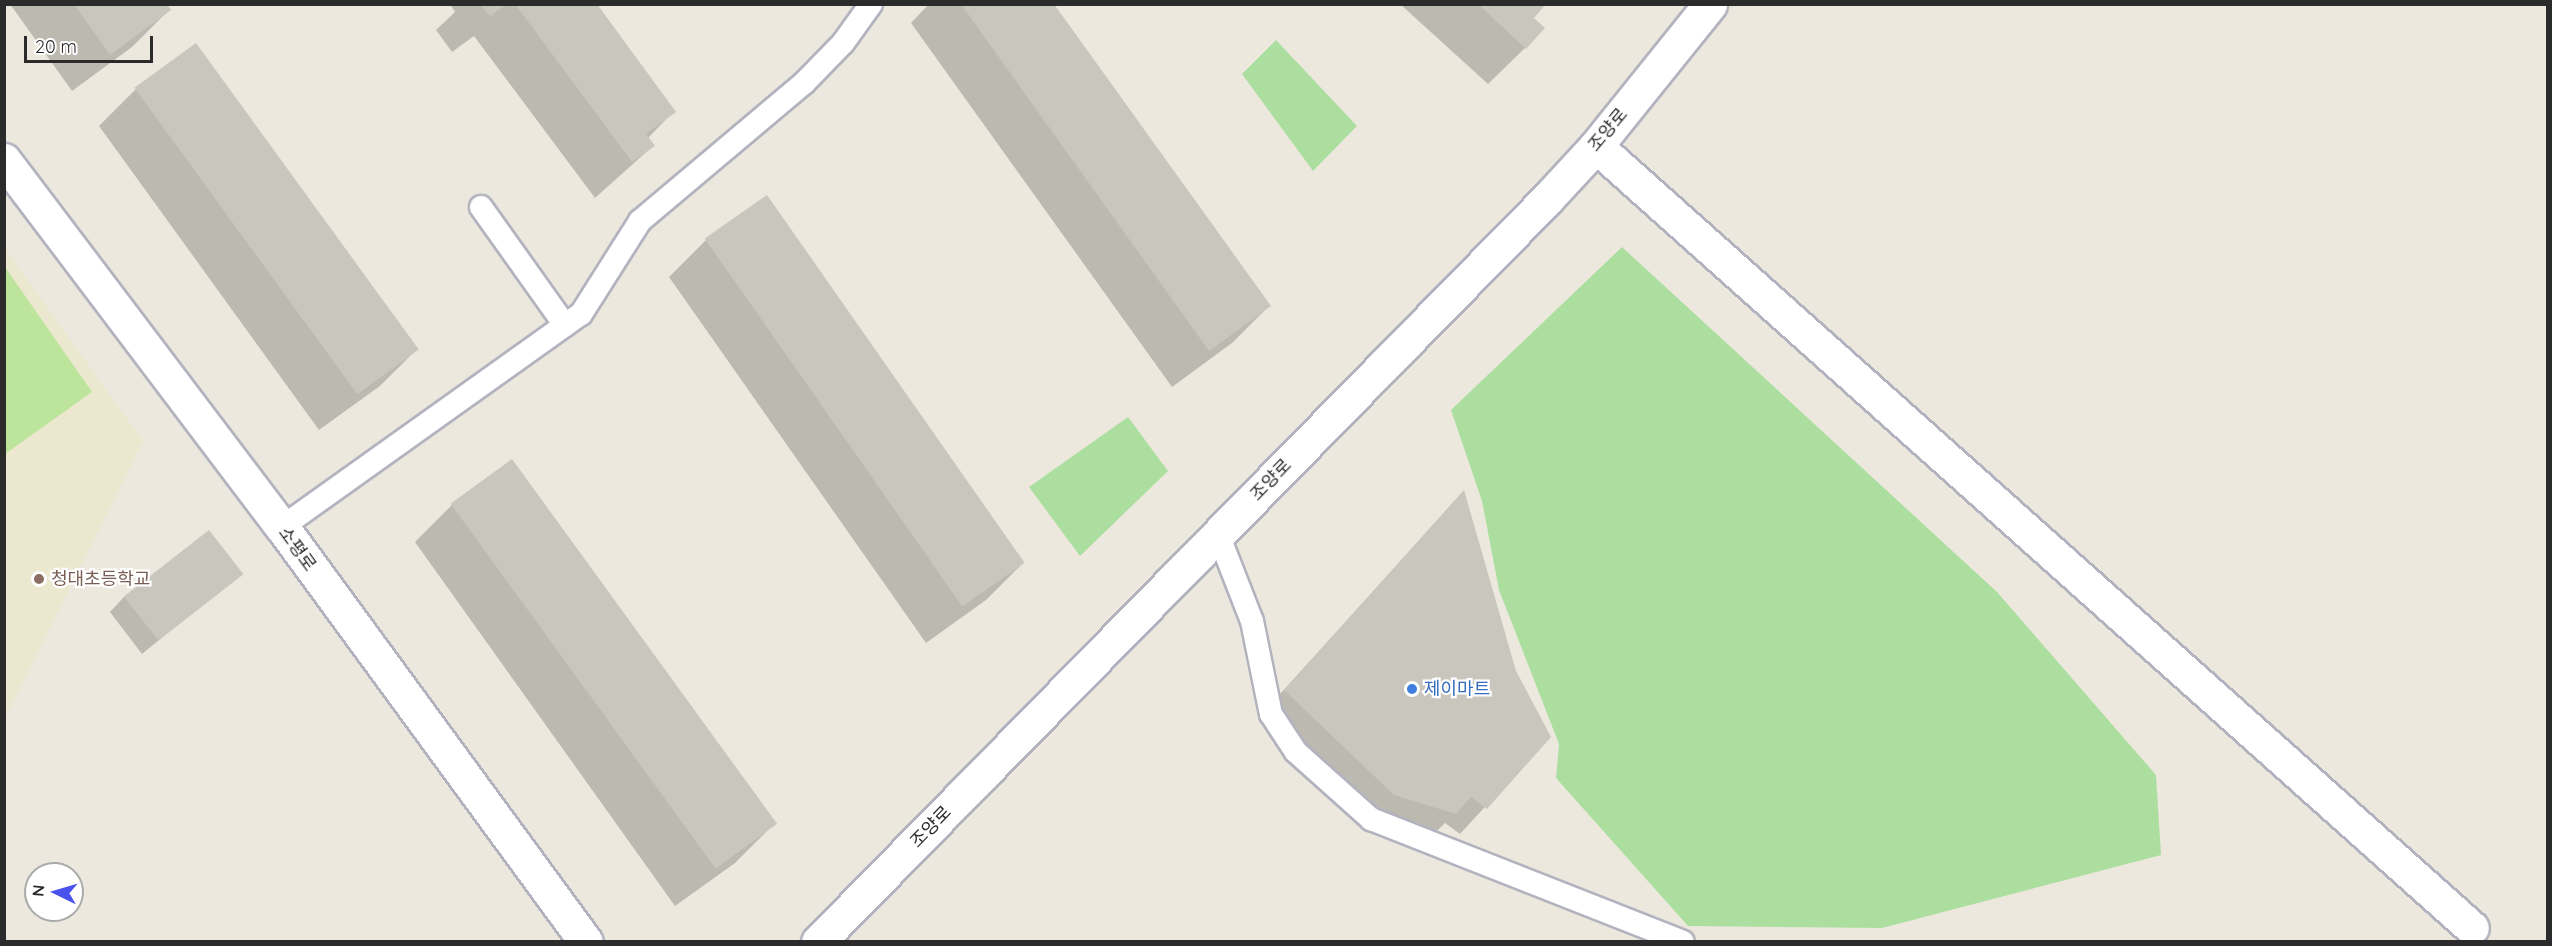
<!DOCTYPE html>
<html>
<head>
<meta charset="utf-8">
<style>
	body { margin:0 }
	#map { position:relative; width:2552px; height:946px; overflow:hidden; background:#ece8de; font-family:Quicksand,"Noto Sans KR",sans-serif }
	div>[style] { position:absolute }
	.education>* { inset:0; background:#ece7cf }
	.green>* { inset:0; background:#acdf9f }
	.pitch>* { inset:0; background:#bce59b }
	.shadow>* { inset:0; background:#0003 }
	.building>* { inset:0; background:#c8c6bd; transform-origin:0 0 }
	.roads { filter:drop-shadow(2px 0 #b2b3be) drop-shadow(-2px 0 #b2b3be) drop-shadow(0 2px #b2b3be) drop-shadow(0 -2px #b2b3be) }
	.service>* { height:22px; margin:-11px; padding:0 11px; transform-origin:11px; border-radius:11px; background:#fff }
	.minor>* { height:33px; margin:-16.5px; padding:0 16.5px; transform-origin:16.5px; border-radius:16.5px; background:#fff }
	.tertiary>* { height:33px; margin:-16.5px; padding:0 16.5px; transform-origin:16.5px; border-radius:16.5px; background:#fff }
	.dots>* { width:16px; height:16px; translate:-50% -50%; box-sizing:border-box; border:3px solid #fff; border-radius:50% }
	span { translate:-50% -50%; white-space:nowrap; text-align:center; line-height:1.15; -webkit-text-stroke:4.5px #fff; paint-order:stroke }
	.street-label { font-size:18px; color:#2b2b2b }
	.education-label { font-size:18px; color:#785e54 }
	.left { translate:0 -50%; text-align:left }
	.shop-label { font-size:18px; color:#366cbe }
	.frame { position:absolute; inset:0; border:6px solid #2b2b2b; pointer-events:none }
	.north { position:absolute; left:24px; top:862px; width:60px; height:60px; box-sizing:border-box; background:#fff; border:2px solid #aaa; border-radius:50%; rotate:275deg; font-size:16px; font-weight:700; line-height:24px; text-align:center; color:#2b2b2b }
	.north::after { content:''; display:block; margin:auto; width:21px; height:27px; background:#4a52ed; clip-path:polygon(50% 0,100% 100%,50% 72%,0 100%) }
	.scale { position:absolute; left:24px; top:36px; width:129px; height:27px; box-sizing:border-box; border:3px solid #2b2b2b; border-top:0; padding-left:8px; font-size:18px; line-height:21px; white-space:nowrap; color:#2b2b2b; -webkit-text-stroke:4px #fff; paint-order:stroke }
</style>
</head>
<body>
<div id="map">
	<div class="education">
		<i style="clip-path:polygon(5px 248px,143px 441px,5px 718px)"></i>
	</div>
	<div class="green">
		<i style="clip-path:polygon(1276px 40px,1357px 126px,1313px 171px,1242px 74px)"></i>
		<i style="clip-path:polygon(1622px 247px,1997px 592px,2156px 775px,2161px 855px,1882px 928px,1688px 926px,1556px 778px,1559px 744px,1499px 590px,1482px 501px,1451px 410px)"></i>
		<i style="clip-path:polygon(1128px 417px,1168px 471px,1080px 556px,1029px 487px)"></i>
	</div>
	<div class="pitch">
		<i style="clip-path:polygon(5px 267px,92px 392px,5px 454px,4px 454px)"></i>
	</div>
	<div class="shadow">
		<i style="clip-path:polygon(10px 4px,165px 4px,169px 10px,132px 47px,72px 91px)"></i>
		<i style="clip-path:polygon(450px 4px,595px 4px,674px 111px,648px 138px,653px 146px,595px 198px,474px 36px,452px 52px,436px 30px,455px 12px)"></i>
		<i style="clip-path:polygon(929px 4px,1052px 4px,1269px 306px,1232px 343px,1172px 387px,911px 23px)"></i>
		<i style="clip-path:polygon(1400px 4px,1544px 4px,1532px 18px,1525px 48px,1488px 84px)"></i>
		<i style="clip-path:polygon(195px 45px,417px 349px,380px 386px,319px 430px,99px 126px,136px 89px)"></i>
		<i style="clip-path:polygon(706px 240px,1023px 563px,986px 600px,926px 643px,669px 277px)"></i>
		<i style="clip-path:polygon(512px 461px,772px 826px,735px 863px,675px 906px,415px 542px,452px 505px)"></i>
		<i style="clip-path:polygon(1463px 493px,1515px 672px,1549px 737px,1460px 834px,1445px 823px,1429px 839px,1368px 820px,1259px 717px)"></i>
		<i style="clip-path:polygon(241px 573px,142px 654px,110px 612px,124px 597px)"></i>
	</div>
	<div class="building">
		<i style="clip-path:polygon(74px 4px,167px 4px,171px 10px,110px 55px)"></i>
		<i style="clip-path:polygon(515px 4px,597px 4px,676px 112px,646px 134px,655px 146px,632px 162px)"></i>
		<i style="clip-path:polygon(961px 4px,1054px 4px,1271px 306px,1209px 351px)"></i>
		<i style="clip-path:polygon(1478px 4px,1546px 4px,1534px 18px,1545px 28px,1526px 49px)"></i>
		<i style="clip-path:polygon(481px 5px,506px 5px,490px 16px)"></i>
		<i style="left:196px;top:43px;width:379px;height:76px;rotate:54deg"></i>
		<i style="left:767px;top:195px;width:449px;height:76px;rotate:55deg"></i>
		<i style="left:512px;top:459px;width:451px;height:76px;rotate:54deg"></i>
		<i style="clip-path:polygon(1464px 490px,1516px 671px,1551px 737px,1487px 809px,1471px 797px,1456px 814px,1394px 795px,1284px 690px)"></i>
		<i style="left:209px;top:530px;width:56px;height:108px;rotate:52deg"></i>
	</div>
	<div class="roads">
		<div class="service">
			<i style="left:481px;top:207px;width:145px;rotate:54.6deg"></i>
			<i style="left:282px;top:527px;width:367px;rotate:-35.5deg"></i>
			<i style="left:581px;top:314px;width:110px;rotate:-57.6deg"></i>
			<i style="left:640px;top:221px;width:214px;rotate:-40.1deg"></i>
			<i style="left:804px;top:83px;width:56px;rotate:-45.7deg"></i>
			<i style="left:843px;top:43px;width:48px;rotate:-54.3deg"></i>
			<i style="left:1218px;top:534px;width:93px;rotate:68.7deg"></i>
			<i style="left:1252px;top:621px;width:95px;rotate:78.5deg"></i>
			<i style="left:1271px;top:714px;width:45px;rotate:56.7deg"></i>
			<i style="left:1296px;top:752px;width:101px;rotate:41.8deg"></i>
			<i style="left:1371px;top:819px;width:335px;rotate:21.5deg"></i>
		</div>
		<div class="minor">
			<i style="left:1596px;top:146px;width:1174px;rotate:41.76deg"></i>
		</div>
		<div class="tertiary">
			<i style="left:4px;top:160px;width:460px;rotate:52.9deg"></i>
			<i style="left:282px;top:527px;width:514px;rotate:53.78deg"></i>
			<i style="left:818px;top:942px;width:1041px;rotate:-45.54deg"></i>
			<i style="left:1547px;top:199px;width:72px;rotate:-47.2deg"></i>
			<i style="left:1596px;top:146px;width:182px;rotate:-51.2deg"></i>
		</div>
	</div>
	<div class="dots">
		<i style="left:39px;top:579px;background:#8d6e63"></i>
		<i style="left:1412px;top:689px;background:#3f7fe0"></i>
	</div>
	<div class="street-label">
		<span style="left:1608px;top:130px;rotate:-50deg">조양로</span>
		<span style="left:1271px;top:480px;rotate:-46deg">조양로</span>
		<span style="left:297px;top:549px;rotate:54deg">소평로</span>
		<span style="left:931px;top:827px;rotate:-46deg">조양로</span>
	</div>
	<div class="education-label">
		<span class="left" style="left:51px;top:579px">청대초등학교</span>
	</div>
	<div class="shop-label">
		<span class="left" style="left:1424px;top:689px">제이마트</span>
	</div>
	<div class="frame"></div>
	<div class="north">N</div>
	<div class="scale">20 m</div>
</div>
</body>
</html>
